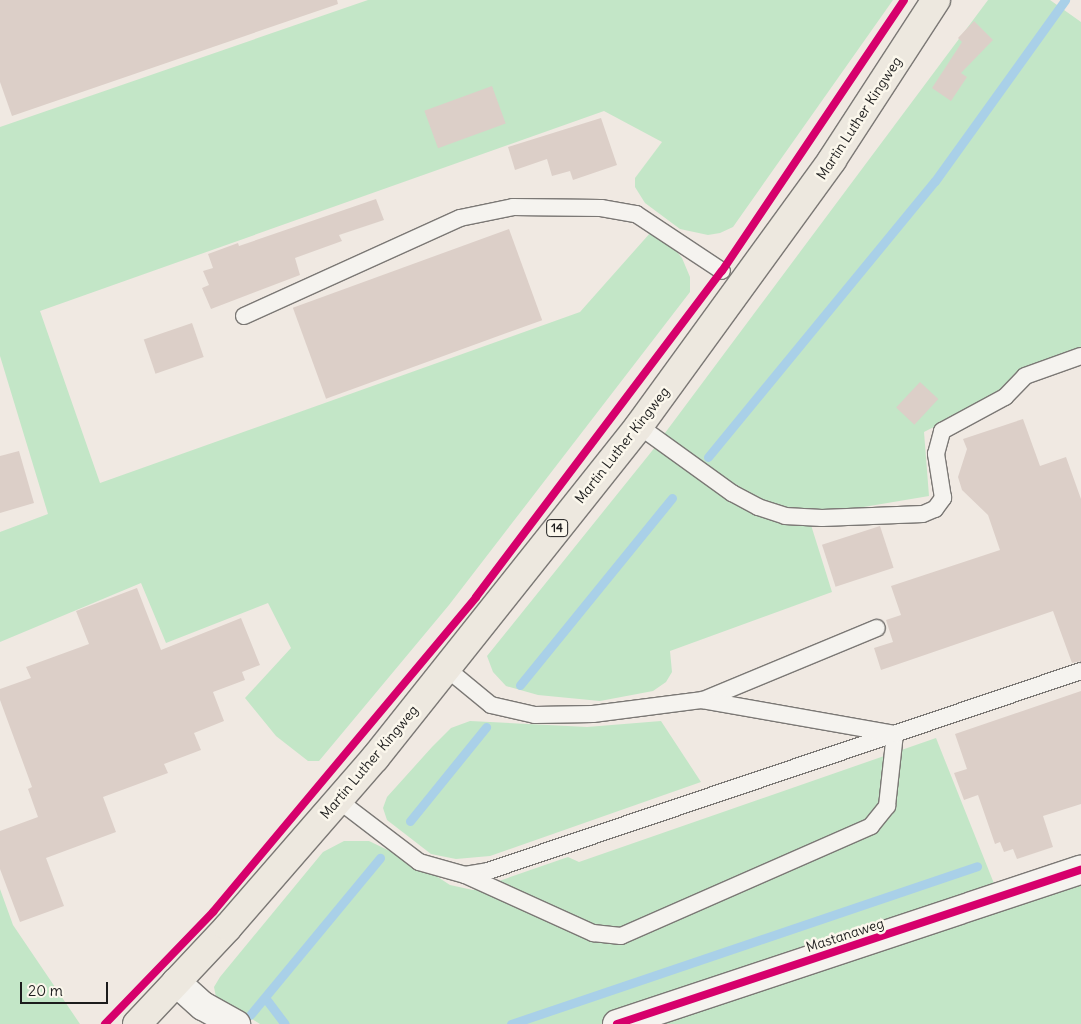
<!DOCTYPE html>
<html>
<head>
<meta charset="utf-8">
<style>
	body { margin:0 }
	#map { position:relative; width:1081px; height:1024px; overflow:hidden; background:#f0e9e2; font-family:Delius,sans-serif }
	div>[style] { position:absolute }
	.green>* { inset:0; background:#c3e6c7 }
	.stream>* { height:9px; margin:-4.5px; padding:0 4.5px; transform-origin:4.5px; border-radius:4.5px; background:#a9d0e8 }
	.building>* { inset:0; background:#dccfc8; transform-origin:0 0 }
	.roads { filter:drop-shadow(1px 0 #7b7875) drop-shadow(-1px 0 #7b7875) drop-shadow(0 1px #7b7875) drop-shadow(0 -1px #7b7875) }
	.lane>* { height:16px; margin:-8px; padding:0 8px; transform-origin:8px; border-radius:8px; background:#f5f3ef }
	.street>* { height:28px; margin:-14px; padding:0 14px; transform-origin:14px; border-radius:14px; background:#f5f3ef }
	.primary>* { height:28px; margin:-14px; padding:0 14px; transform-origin:14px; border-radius:14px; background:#ede8df }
	.cycleway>* { height:8px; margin:-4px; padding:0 4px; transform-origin:4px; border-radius:4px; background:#d6006c }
	span { translate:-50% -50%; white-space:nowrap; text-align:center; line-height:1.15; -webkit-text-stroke:5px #fbf7ec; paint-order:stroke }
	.shield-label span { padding:1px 4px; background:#fbf7ec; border:1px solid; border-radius:4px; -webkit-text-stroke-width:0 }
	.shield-label { font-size:12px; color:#1c1c1c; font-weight:700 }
	.street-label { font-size:14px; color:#1c1c1c }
	.scale { position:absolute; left:20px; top:982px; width:88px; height:22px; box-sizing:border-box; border:2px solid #1c1c1c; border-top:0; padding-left:6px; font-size:15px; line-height:18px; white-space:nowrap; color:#1c1c1c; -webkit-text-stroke:4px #fbf7ec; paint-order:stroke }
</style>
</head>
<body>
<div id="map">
	<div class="green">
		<i style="clip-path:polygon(368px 0,893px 0,733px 227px,720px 233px,708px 235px,680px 229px,645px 203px,635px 187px,635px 178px,662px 142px,604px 111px,40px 311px,100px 483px,580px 312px,651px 232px,669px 242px,682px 258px,690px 277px,690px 292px,449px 605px,319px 761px,308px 761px,276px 736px,245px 698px,291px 648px,268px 603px,166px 643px,141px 583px,0 642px,0 532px,48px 514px,0 356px,0 127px)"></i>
		<i style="clip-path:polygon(988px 0,1050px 0,1081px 22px,1081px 352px,924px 432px,929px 496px,822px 514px,760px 503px,662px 437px)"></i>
		<i style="clip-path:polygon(656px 446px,811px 525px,832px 592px,670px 651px,672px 672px,666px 682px,653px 691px,600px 701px,538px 695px,506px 686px,493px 672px,487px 656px)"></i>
		<i style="clip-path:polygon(470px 721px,587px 727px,661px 721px,701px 782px,490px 856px,456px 859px,431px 854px,387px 820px,383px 808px,387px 797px,432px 747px,451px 728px)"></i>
		<i style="clip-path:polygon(936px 738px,997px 891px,601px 1024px,260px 1024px,216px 997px,214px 987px,220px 977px,323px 852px,344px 841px,369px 841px,421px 866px,450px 885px,473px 890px,568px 857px,579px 862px)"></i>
		<i style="clip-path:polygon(1081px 881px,1081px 1024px,662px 1024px)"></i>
		<i style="clip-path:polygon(0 889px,13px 925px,80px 1024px,0 1024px)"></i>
	</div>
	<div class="stream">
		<i style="left:708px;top:457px;width:357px;rotate:-50.6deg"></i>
		<i style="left:935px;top:181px;width:223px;rotate:-54.3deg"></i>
		<i style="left:520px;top:685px;width:241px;rotate:-50.9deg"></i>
		<i style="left:410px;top:821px;width:121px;rotate:-51deg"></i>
		<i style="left:266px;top:999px;width:31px;rotate:53deg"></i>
		<i style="left:250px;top:1015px;width:204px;rotate:-50.4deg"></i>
		<i style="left:511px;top:1024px;width:492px;rotate:-18.7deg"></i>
	</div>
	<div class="building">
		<i style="clip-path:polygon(0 0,337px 0,338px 4px,12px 116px,0 82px)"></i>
		<i style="clip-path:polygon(974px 21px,993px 40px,961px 73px,967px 77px,951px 101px,932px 88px,962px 42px,958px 38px)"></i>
		<i style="left:492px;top:86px;width:40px;height:72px;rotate:70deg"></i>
		<i style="clip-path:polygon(601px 118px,617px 165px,573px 180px,570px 171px,552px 176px,547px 159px,515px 170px,508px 147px)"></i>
		<i style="clip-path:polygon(376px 199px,384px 220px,339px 235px,342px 241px,295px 258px,300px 275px,211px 309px,202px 288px,209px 285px,203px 271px,213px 268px,208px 254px,238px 243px,239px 246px)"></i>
		<i style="left:509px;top:229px;width:97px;height:230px;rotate:70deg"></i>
		<i style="left:192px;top:323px;width:36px;height:51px;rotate:71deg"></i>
		<i style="left:920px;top:382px;width:25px;height:35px;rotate:43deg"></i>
		<i style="clip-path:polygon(1023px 419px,1040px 466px,1066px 457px,1081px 499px,1081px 661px,1072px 663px,1053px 611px,881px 670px,874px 648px,893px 642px,886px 620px,901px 615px,891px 586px,1000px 550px,988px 515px,962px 490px,958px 477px,967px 449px,963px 439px)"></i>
		<i style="clip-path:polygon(19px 451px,34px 503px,0 513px,0 456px)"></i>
		<i style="left:880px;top:526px;width:44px;height:61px;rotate:72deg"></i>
		<i style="clip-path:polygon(137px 588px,161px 650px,241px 618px,260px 665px,242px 672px,245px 680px,213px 692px,224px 721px,194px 733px,201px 750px,164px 764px,168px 773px,103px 797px,116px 832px,46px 858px,64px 906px,20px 922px,0 869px,0 831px,38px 817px,28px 789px,32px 787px,0 700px,0 689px,31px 678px,26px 667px,89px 644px,76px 611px)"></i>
		<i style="clip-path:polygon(1081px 691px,1081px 804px,1043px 816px,1053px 847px,1017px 859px,1013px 849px,1004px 852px,1000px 842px,995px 844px,978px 795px,964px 800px,954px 773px,967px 769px,955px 734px)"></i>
	</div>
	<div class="roads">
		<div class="lane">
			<i style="left:244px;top:316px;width:237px;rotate:-24.4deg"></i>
			<i style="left:460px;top:218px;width:54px;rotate:-11.7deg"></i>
			<i style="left:513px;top:207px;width:88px;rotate:0.7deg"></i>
			<i style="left:601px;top:208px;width:36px;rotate:10deg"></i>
			<i style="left:636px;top:214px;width:103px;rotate:33.5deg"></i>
			<i style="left:639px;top:426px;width:115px;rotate:35.8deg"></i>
			<i style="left:732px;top:493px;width:30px;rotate:28deg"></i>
			<i style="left:758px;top:507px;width:28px;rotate:18deg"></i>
			<i style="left:785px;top:516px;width:37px;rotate:3deg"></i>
			<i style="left:822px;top:518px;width:101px;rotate:-2.3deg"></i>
			<i style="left:923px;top:514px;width:13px;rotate:-23deg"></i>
			<i style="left:935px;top:509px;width:14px;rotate:-54deg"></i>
			<i style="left:943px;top:498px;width:45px;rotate:-99deg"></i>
			<i style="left:936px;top:454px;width:24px;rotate:-75deg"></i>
			<i style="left:942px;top:431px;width:72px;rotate:-28.4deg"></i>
			<i style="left:1005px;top:397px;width:29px;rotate:-46deg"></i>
			<i style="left:1025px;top:376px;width:59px;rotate:-19.7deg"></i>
			<i style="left:446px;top:668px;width:58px;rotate:39.4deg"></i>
			<i style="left:491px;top:705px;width:45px;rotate:12.8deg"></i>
			<i style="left:535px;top:715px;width:58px;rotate:-1deg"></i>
			<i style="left:593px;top:714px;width:111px;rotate:-7.3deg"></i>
			<i style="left:703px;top:700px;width:188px;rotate:-22.5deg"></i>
			<i style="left:338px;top:800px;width:102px;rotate:37.4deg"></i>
			<i style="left:419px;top:862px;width:48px;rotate:15.8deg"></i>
			<i style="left:465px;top:875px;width:23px;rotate:-10deg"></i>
			<i style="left:488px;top:871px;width:626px;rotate:-18.64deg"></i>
			<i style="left:465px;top:875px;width:141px;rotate:24.4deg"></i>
			<i style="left:593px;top:933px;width:28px;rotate:6deg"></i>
			<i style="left:621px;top:936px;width:273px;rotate:-23.7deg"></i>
			<i style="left:871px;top:826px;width:26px;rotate:-51deg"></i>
			<i style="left:887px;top:806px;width:72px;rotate:-83.7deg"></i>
			<i style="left:895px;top:734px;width:195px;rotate:-170deg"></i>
		</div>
		<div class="street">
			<i style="left:176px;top:982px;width:36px;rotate:42deg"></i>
			<i style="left:203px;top:1006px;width:38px;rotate:29deg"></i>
			<i style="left:617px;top:1024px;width:489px;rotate:-18.4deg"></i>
		</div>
		<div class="primary">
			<i style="left:137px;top:1024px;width:133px;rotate:-46.8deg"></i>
			<i style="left:228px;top:927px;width:224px;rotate:-49deg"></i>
			<i style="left:375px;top:758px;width:424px;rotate:-51.5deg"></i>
			<i style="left:639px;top:426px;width:329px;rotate:-54deg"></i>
			<i style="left:832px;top:160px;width:191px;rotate:-57deg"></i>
		</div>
	</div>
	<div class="cycleway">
		<i style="left:105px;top:1024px;width:156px;rotate:-46deg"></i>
		<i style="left:213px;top:912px;width:410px;rotate:-50.1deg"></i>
		<i style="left:476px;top:597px;width:408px;rotate:-53deg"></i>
		<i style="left:722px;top:271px;width:326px;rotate:-56.1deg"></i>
		<i style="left:617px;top:1024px;width:489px;rotate:-18.4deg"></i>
	</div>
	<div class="shield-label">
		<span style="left:557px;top:528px">14</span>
	</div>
	<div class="street-label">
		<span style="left:859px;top:118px;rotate:-57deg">Martin Luther Kingweg</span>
		<span style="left:622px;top:445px;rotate:-52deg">Martin Luther Kingweg</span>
		<span style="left:369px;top:762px;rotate:-50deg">Martin Luther Kingweg</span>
		<span style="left:845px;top:935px;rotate:-18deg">Mastanaweg</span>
	</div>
	<div class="scale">20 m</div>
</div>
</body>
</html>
